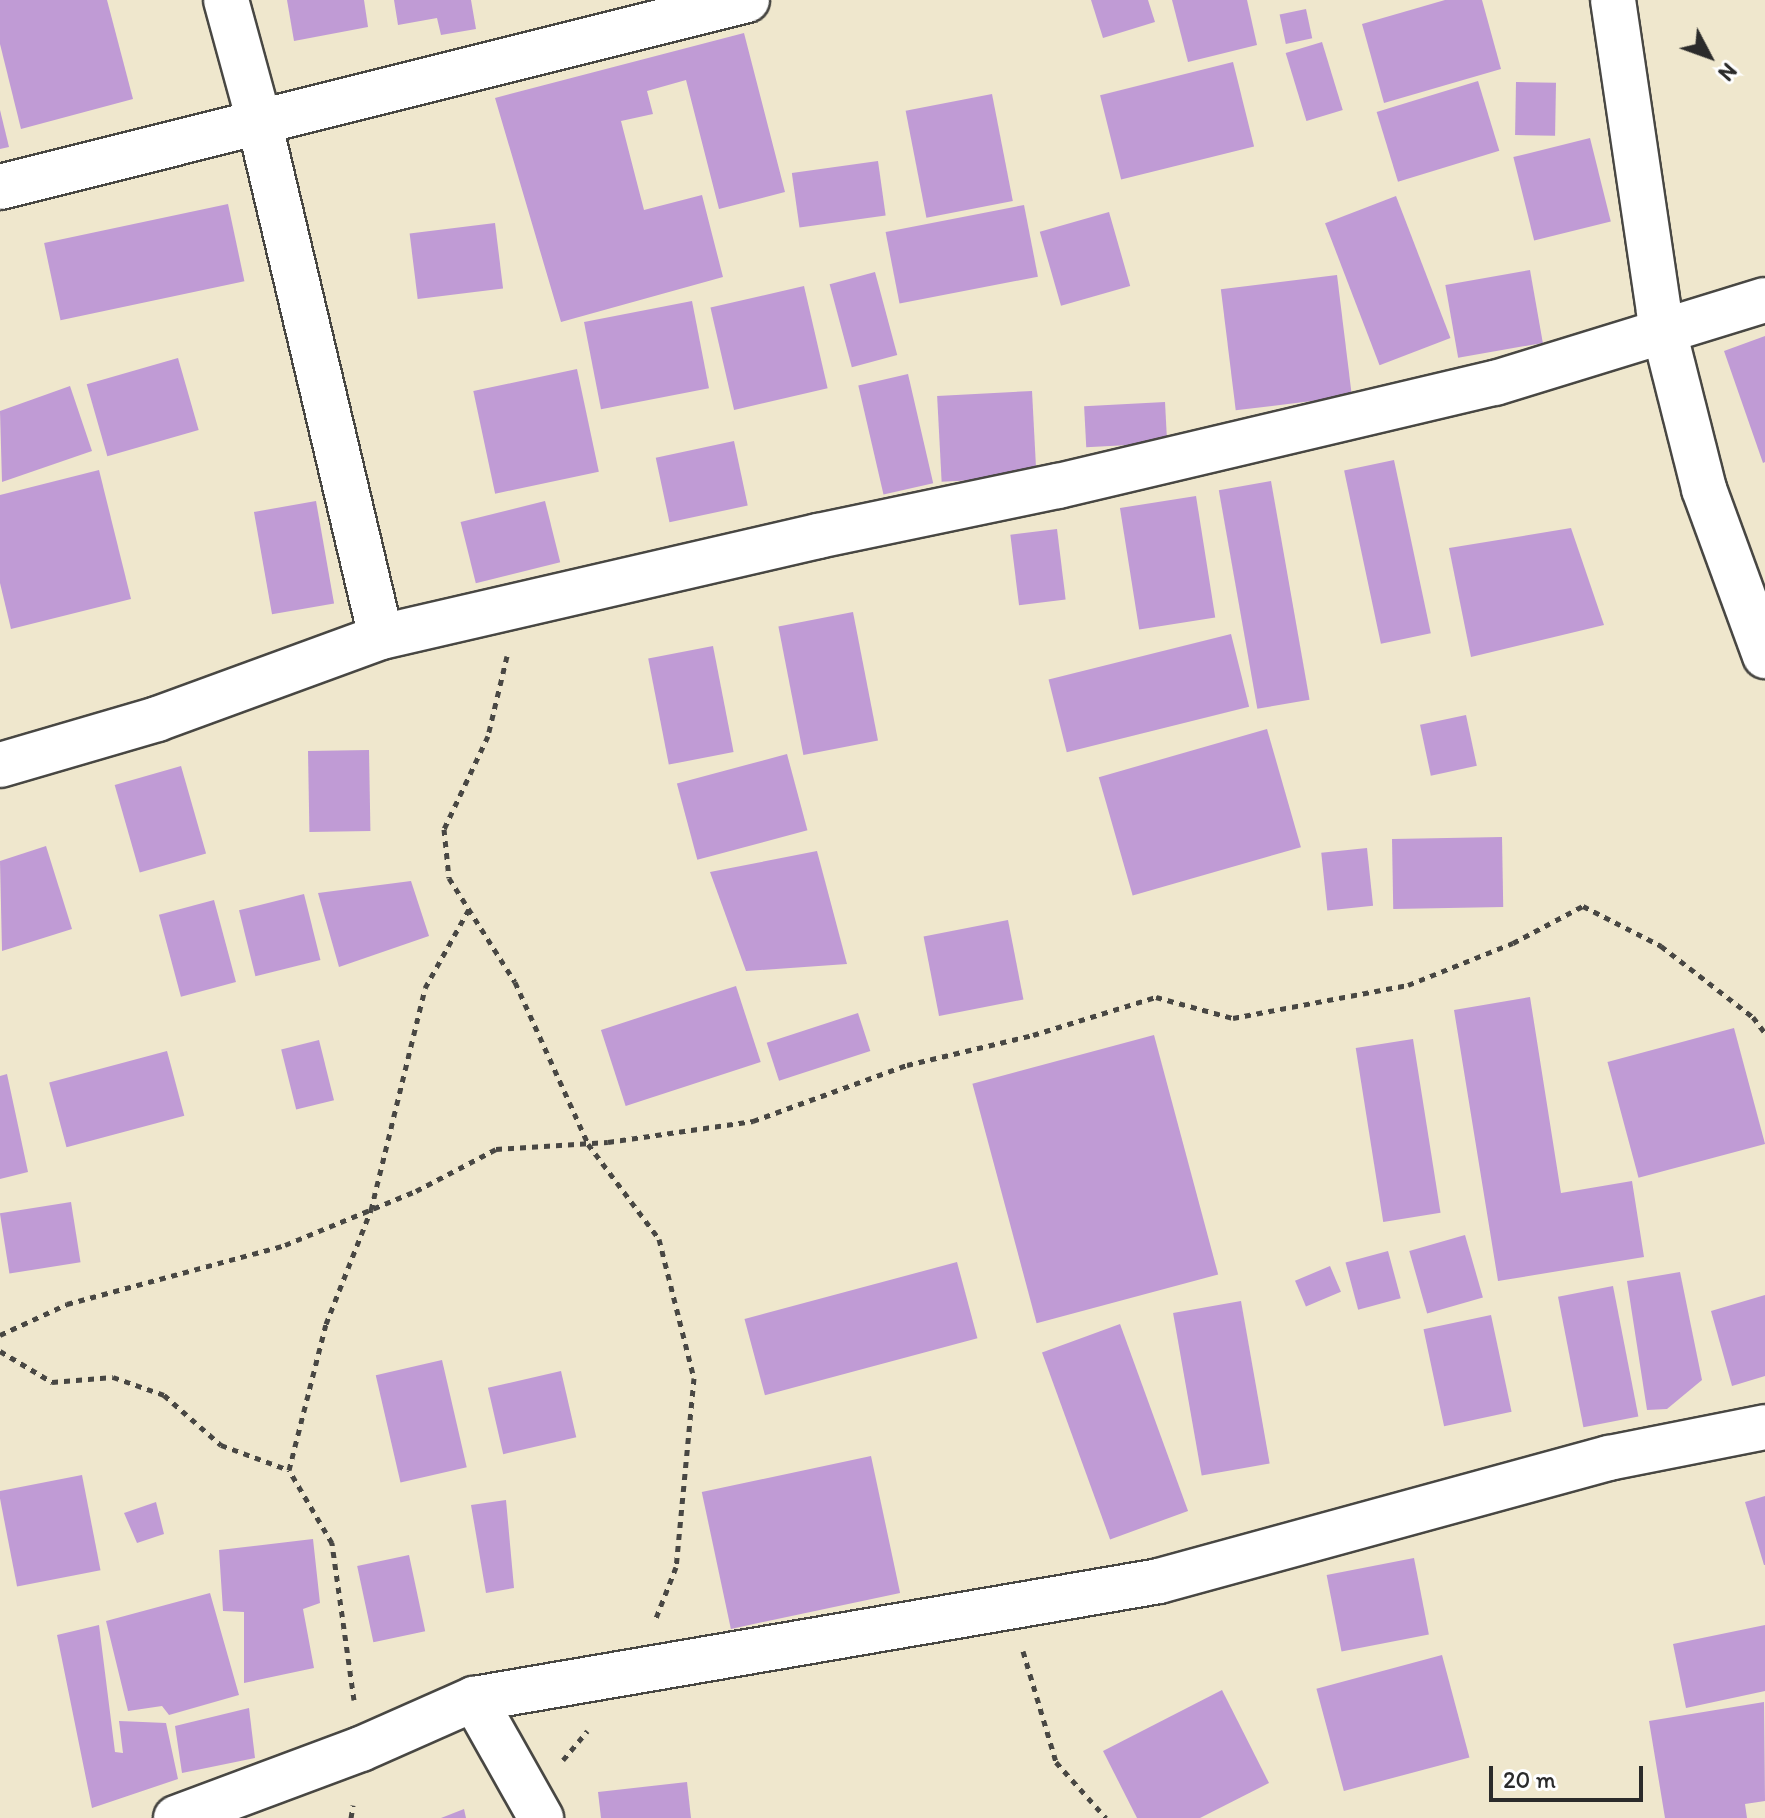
<!DOCTYPE html>
<html>
<head>
<meta charset="utf-8">
<style>
	body { margin:0 }
	#map { position:relative; width:1765px; height:1818px; overflow:hidden; background:#efe7cd; font-family:Itim,sans-serif }
	div>[style] { position:absolute }
	.building>* { inset:0; background:#c09bd5; transform-origin:0 0 }
	.path>* { height:5px; margin-top:-2.5px; transform-origin:0; background:repeating-linear-gradient(90deg,#484743 0 6px,transparent 0 12px) }
	.roads { filter:drop-shadow(2px 0 #484743) drop-shadow(-2px 0 #484743) drop-shadow(0 2px #484743) drop-shadow(0 -2px #484743) }
	.street>* { height:44px; margin:-22px; padding:0 22px; transform-origin:22px; border-radius:22px; background:#fff }
	span { translate:-50% -50%; white-space:nowrap; text-align:center; line-height:1.15; -webkit-text-stroke:8px #fff; paint-order:stroke }
	.north { position:absolute; left:1669px; top:16px; width:80px; height:80px; -webkit-text-stroke:6px #fff; paint-order:stroke; rotate:131deg; font-size:22px; font-weight:700; line-height:32px; text-align:center; color:#2b2b2b }
	.north::after { content:''; display:block; margin:auto; width:28px; height:36px; background:#2b2b2b; clip-path:polygon(50% 0,100% 100%,50% 72%,0 100%) }
	.scale { position:absolute; left:1489px; top:1766px; width:154px; height:36px; box-sizing:border-box; border:4px solid #2b2b2b; border-top:0; padding-left:10px; font-size:24px; line-height:28px; white-space:nowrap; color:#2b2b2b; -webkit-text-stroke:6px #fff; paint-order:stroke }
</style>
</head>
<body>
<div id="map">
	<div class="building">
		<i style="clip-path:polygon(0 0,107px 0,133px 99px,21px 129px,0 44px)"></i>
		<i style="clip-path:polygon(287px 0,364px 0,368px 27px,294px 41px)"></i>
		<i style="clip-path:polygon(394px 0,471px 0,476px 29px,441px 35px,437px 18px,398px 25px)"></i>
		<i style="clip-path:polygon(1091px 0,1148px 0,1155px 22px,1103px 38px)"></i>
		<i style="clip-path:polygon(1172px 0,1247px 0,1257px 45px,1188px 62px)"></i>
		<i style="clip-path:polygon(1445px 0,1482px 0,1501px 69px,1384px 103px,1362px 24px)"></i>
		<i style="left:1306px;top:9px;width:30px;height:27px;rotate:78deg"></i>
		<i style="clip-path:polygon(744px 33px,785px 192px,719px 209px,686px 80px,647px 91px,653px 114px,621px 121px,644px 210px,702px 195px,723px 277px,561px 322px,495px 98px)"></i>
		<i style="left:1322px;top:42px;width:71px;height:38px;rotate:73deg"></i>
		<i style="left:1233px;top:62px;width:87px;height:137px;rotate:76deg"></i>
		<i style="left:1478px;top:81px;width:73px;height:106px;rotate:73deg"></i>
		<i style="left:1516px;top:82px;width:40px;height:53px;rotate:1deg"></i>
		<i style="left:992px;top:94px;width:109px;height:88px;rotate:79deg"></i>
		<i style="clip-path:polygon(0 110px,9px 147px,0 149px)"></i>
		<i style="left:1590px;top:138px;width:86px;height:79px;rotate:76deg"></i>
		<i style="left:878px;top:161px;width:55px;height:87px;rotate:82deg"></i>
		<i style="left:1396px;top:196px;width:152px;height:76px;rotate:69deg"></i>
		<i style="left:228px;top:204px;width:79px;height:188px;rotate:78deg"></i>
		<i style="left:1024px;top:205px;width:73px;height:141px;rotate:79deg"></i>
		<i style="left:1109px;top:212px;width:77px;height:72px;rotate:74deg"></i>
		<i style="left:495px;top:223px;width:66px;height:86px;rotate:83deg"></i>
		<i style="left:1530px;top:270px;width:74px;height:86px;rotate:80deg"></i>
		<i style="left:875px;top:272px;width:86px;height:47px;rotate:75deg"></i>
		<i style="left:1337px;top:275px;width:122px;height:117px;rotate:83deg"></i>
		<i style="left:804px;top:286px;width:105px;height:96px;rotate:77deg"></i>
		<i style="left:692px;top:301px;width:89px;height:110px;rotate:79deg"></i>
		<i style="clip-path:polygon(1765px 336px,1765px 462px,1763px 463px,1724px 351px)"></i>
		<i style="left:178px;top:358px;width:75px;height:95px;rotate:74deg"></i>
		<i style="left:577px;top:369px;width:105px;height:106px;rotate:78deg"></i>
		<i style="left:908px;top:374px;width:112px;height:51px;rotate:77deg"></i>
		<i style="clip-path:polygon(70px 386px,92px 451px,2px 482px,0 411px)"></i>
		<i style="left:1032px;top:391px;width:86px;height:95px;rotate:87deg"></i>
		<i style="left:1165px;top:402px;width:41px;height:81px;rotate:87deg"></i>
		<i style="left:734px;top:441px;width:66px;height:80px;rotate:78deg"></i>
		<i style="left:1394px;top:460px;width:177px;height:51px;rotate:78deg"></i>
		<i style="clip-path:polygon(99px 470px,131px 599px,11px 629px,0 583px,0 495px)"></i>
		<i style="left:1271px;top:481px;width:222px;height:53px;rotate:80deg"></i>
		<i style="left:1196px;top:496px;width:123px;height:77px;rotate:81deg"></i>
		<i style="left:316px;top:501px;width:104px;height:63px;rotate:80deg"></i>
		<i style="left:545px;top:501px;width:63px;height:87px;rotate:76deg"></i>
		<i style="clip-path:polygon(1571px 528px,1604px 625px,1471px 657px,1449px 548px)"></i>
		<i style="left:1057px;top:529px;width:71px;height:47px;rotate:83deg"></i>
		<i style="left:853px;top:612px;width:131px;height:76px;rotate:79deg"></i>
		<i style="left:1231px;top:634px;width:75px;height:188px;rotate:76deg"></i>
		<i style="left:713px;top:646px;width:108px;height:66px;rotate:79deg"></i>
		<i style="left:1466px;top:715px;width:52px;height:47px;rotate:78deg"></i>
		<i style="left:1267px;top:729px;width:123px;height:175px;rotate:74deg"></i>
		<i style="left:369px;top:750px;width:81px;height:61px;rotate:89deg"></i>
		<i style="left:787px;top:754px;width:79px;height:114px;rotate:75deg"></i>
		<i style="left:181px;top:766px;width:91px;height:69px;rotate:74deg"></i>
		<i style="left:1502px;top:837px;width:70px;height:110px;rotate:89deg"></i>
		<i style="clip-path:polygon(46px 846px,72px 929px,2px 951px,0 861px)"></i>
		<i style="left:1367px;top:848px;width:58px;height:46px;rotate:84deg"></i>
		<i style="clip-path:polygon(817px 851px,847px 964px,746px 971px,710px 872px)"></i>
		<i style="clip-path:polygon(411px 881px,429px 936px,339px 967px,318px 893px)"></i>
		<i style="left:304px;top:894px;width:68px;height:67px;rotate:76deg"></i>
		<i style="left:214px;top:900px;width:85px;height:57px;rotate:75deg"></i>
		<i style="left:1008px;top:920px;width:81px;height:86px;rotate:79deg"></i>
		<i style="left:736px;top:986px;width:80px;height:142px;rotate:72deg"></i>
		<i style="clip-path:polygon(1530px 997px,1561px 1193px,1632px 1181px,1644px 1257px,1498px 1281px,1454px 1010px)"></i>
		<i style="left:858px;top:1013px;width:40px;height:96px;rotate:72deg"></i>
		<i style="left:1734px;top:1028px;width:120px;height:131px;rotate:75deg"></i>
		<i style="left:1154px;top:1035px;width:248px;height:188px;rotate:75deg"></i>
		<i style="left:1413px;top:1039px;width:176px;height:58px;rotate:81deg"></i>
		<i style="left:319px;top:1040px;width:62px;height:39px;rotate:76deg"></i>
		<i style="left:167px;top:1051px;width:67px;height:122px;rotate:75deg"></i>
		<i style="clip-path:polygon(7px 1074px,28px 1172px,0 1179px,0 1076px)"></i>
		<i style="left:71px;top:1202px;width:61px;height:72px;rotate:81deg"></i>
		<i style="left:1465px;top:1235px;width:65px;height:58px;rotate:74deg"></i>
		<i style="left:1388px;top:1251px;width:49px;height:44px;rotate:75deg"></i>
		<i style="left:957px;top:1262px;width:79px;height:220px;rotate:75deg"></i>
		<i style="left:1330px;top:1266px;width:28px;height:38px;rotate:67deg"></i>
		<i style="clip-path:polygon(1680px 1272px,1702px 1380px,1667px 1409px,1647px 1410px,1627px 1281px)"></i>
		<i style="left:1613px;top:1286px;width:133px;height:56px;rotate:79deg"></i>
		<i style="clip-path:polygon(1765px 1295px,1765px 1376px,1732px 1386px,1711px 1311px)"></i>
		<i style="left:1241px;top:1301px;width:165px;height:69px;rotate:80deg"></i>
		<i style="left:1491px;top:1315px;width:99px;height:69px;rotate:78deg"></i>
		<i style="left:1120px;top:1324px;width:199px;height:83px;rotate:70deg"></i>
		<i style="left:442px;top:1360px;width:110px;height:68px;rotate:77deg"></i>
		<i style="left:561px;top:1371px;width:68px;height:75px;rotate:77deg"></i>
		<i style="left:871px;top:1456px;width:140px;height:173px;rotate:78deg"></i>
		<i style="left:82px;top:1475px;width:97px;height:85px;rotate:79deg"></i>
		<i style="clip-path:polygon(1765px 1496px,1765px 1565px,1764px 1565px,1745px 1502px)"></i>
		<i style="clip-path:polygon(506px 1500px,514px 1588px,486px 1593px,471px 1505px)"></i>
		<i style="clip-path:polygon(156px 1502px,164px 1534px,137px 1543px,124px 1513px)"></i>
		<i style="clip-path:polygon(313px 1539px,320px 1603px,303px 1609px,314px 1668px,244px 1683px,244px 1612px,223px 1611px,219px 1550px)"></i>
		<i style="left:409px;top:1555px;width:78px;height:53px;rotate:78deg"></i>
		<i style="left:1414px;top:1558px;width:78px;height:89px;rotate:79deg"></i>
		<i style="clip-path:polygon(210px 1593px,239px 1695px,169px 1715px,162px 1706px,128px 1711px,106px 1621px)"></i>
		<i style="clip-path:polygon(99px 1625px,115px 1752px,123px 1753px,119px 1721px,166px 1723px,178px 1779px,92px 1808px,57px 1635px)"></i>
		<i style="clip-path:polygon(1765px 1625px,1765px 1691px,1686px 1708px,1673px 1644px)"></i>
		<i style="left:1442px;top:1655px;width:106px;height:130px;rotate:75deg"></i>
		<i style="clip-path:polygon(1222px 1690px,1269px 1783px,1200px 1818px,1137px 1818px,1103px 1751px)"></i>
		<i style="clip-path:polygon(1764px 1702px,1765px 1801px,1745px 1804px,1747px 1818px,1665px 1818px,1649px 1721px)"></i>
		<i style="clip-path:polygon(249px 1708px,255px 1758px,182px 1773px,175px 1726px)"></i>
		<i style="clip-path:polygon(687px 1782px,691px 1818px,601px 1818px,598px 1792px)"></i>
		<i style="clip-path:polygon(464px 1809px,466px 1818px,441px 1818px)"></i>
	</div>
	<div class="path">
		<i style="left:507px;top:656px;width:82px;rotate:103.4deg"></i>
		<i style="left:488px;top:736px;width:103px;rotate:115.3deg"></i>
		<i style="left:444px;top:829px;width:49px;rotate:84.2deg"></i>
		<i style="left:449px;top:878px;width:123px;rotate:57.6deg"></i>
		<i style="left:515px;top:982px;width:178px;rotate:65.7deg"></i>
		<i style="left:588px;top:1144px;width:119px;rotate:53.2deg"></i>
		<i style="left:659px;top:1239px;width:143px;rotate:75.9deg"></i>
		<i style="left:694px;top:1378px;width:190px;rotate:95.4deg"></i>
		<i style="left:676px;top:1567px;width:55px;rotate:111.4deg"></i>
		<i style="left:0;top:1335px;width:74px;rotate:-24.8deg"></i>
		<i style="left:67px;top:1304px;width:226px;rotate:-15.1deg"></i>
		<i style="left:285px;top:1245px;width:142px;rotate:-22.4deg"></i>
		<i style="left:416px;top:1191px;width:90px;rotate:-27.7deg"></i>
		<i style="left:496px;top:1149px;width:112px;rotate:-3.6deg"></i>
		<i style="left:608px;top:1142px;width:147px;rotate:-8.2deg"></i>
		<i style="left:753px;top:1121px;width:164px;rotate:-20deg"></i>
		<i style="left:907px;top:1065px;width:130px;rotate:-13.4deg"></i>
		<i style="left:1033px;top:1035px;width:129px;rotate:-17.2deg"></i>
		<i style="left:1156px;top:997px;width:80px;rotate:15.3deg"></i>
		<i style="left:1233px;top:1018px;width:178px;rotate:-10.7deg"></i>
		<i style="left:1408px;top:985px;width:113px;rotate:-21.8deg"></i>
		<i style="left:1513px;top:943px;width:79px;rotate:-27.9deg"></i>
		<i style="left:1583px;top:906px;width:88px;rotate:27.1deg"></i>
		<i style="left:1661px;top:946px;width:116px;rotate:37.7deg"></i>
		<i style="left:1753px;top:1017px;width:20px;rotate:53deg"></i>
		<i style="left:0;top:1351px;width:61px;rotate:30.8deg"></i>
		<i style="left:52px;top:1382px;width:61px;rotate:-4.7deg"></i>
		<i style="left:113px;top:1377px;width:54px;rotate:19.4deg"></i>
		<i style="left:164px;top:1395px;width:76px;rotate:41.3deg"></i>
		<i style="left:221px;top:1445px;width:72px;rotate:20.2deg"></i>
		<i style="left:1023px;top:1651px;width:116px;rotate:73.4deg"></i>
		<i style="left:1056px;top:1762px;width:75px;rotate:48.2deg"></i>
		<i style="left:354px;top:1700px;width:159px;rotate:-98deg"></i>
		<i style="left:332px;top:1543px;width:85px;rotate:-120.5deg"></i>
		<i style="left:289px;top:1470px;width:151px;rotate:-75.8deg"></i>
		<i style="left:326px;top:1324px;width:123px;rotate:-68.5deg"></i>
		<i style="left:371px;top:1210px;width:228px;rotate:-76.3deg"></i>
		<i style="left:425px;top:988px;width:90px;rotate:-60.9deg"></i>
		<i style="left:563px;top:1760px;width:38px;rotate:-50deg"></i>
		<i style="left:351px;top:1818px;width:13px;rotate:-81deg"></i>
	</div>
	<div class="roads">
		<div class="street">
			<i style="left:226px;top:0;width:125px;rotate:74.7deg"></i>
			<i style="left:259px;top:121px;width:530px;rotate:76.7deg"></i>
			<i style="left:1613px;top:0;width:314px;rotate:81.6deg"></i>
			<i style="left:1659px;top:311px;width:184px;rotate:75.8deg"></i>
			<i style="left:1704px;top:489px;width:178px;rotate:69.9deg"></i>
			<i style="left:0;top:187px;width:770px;rotate:-14.05deg"></i>
			<i style="left:0;top:765px;width:164px;rotate:-16.3deg"></i>
			<i style="left:157px;top:719px;width:239px;rotate:-20.1deg"></i>
			<i style="left:381px;top:637px;width:449px;rotate:-13deg"></i>
			<i style="left:818px;top:536px;width:245px;rotate:-11.8deg"></i>
			<i style="left:1058px;top:486px;width:449px;rotate:-13.3deg"></i>
			<i style="left:1495px;top:383px;width:282px;rotate:-17.1deg"></i>
			<i style="left:474px;top:1699px;width:137px;rotate:60.6deg"></i>
			<i style="left:176px;top:1818px;width:197px;rotate:-20.5deg"></i>
			<i style="left:361px;top:1749px;width:124px;rotate:-23.9deg"></i>
			<i style="left:474px;top:1699px;width:695px;rotate:-9.77deg"></i>
			<i style="left:1159px;top:1581px;width:467px;rotate:-15.3deg"></i>
			<i style="left:1609px;top:1458px;width:159px;rotate:-11.2deg"></i>
		</div>
	</div>
	<div class="north">N</div>
	<div class="scale">20 m</div>
</div>
</body>
</html>
